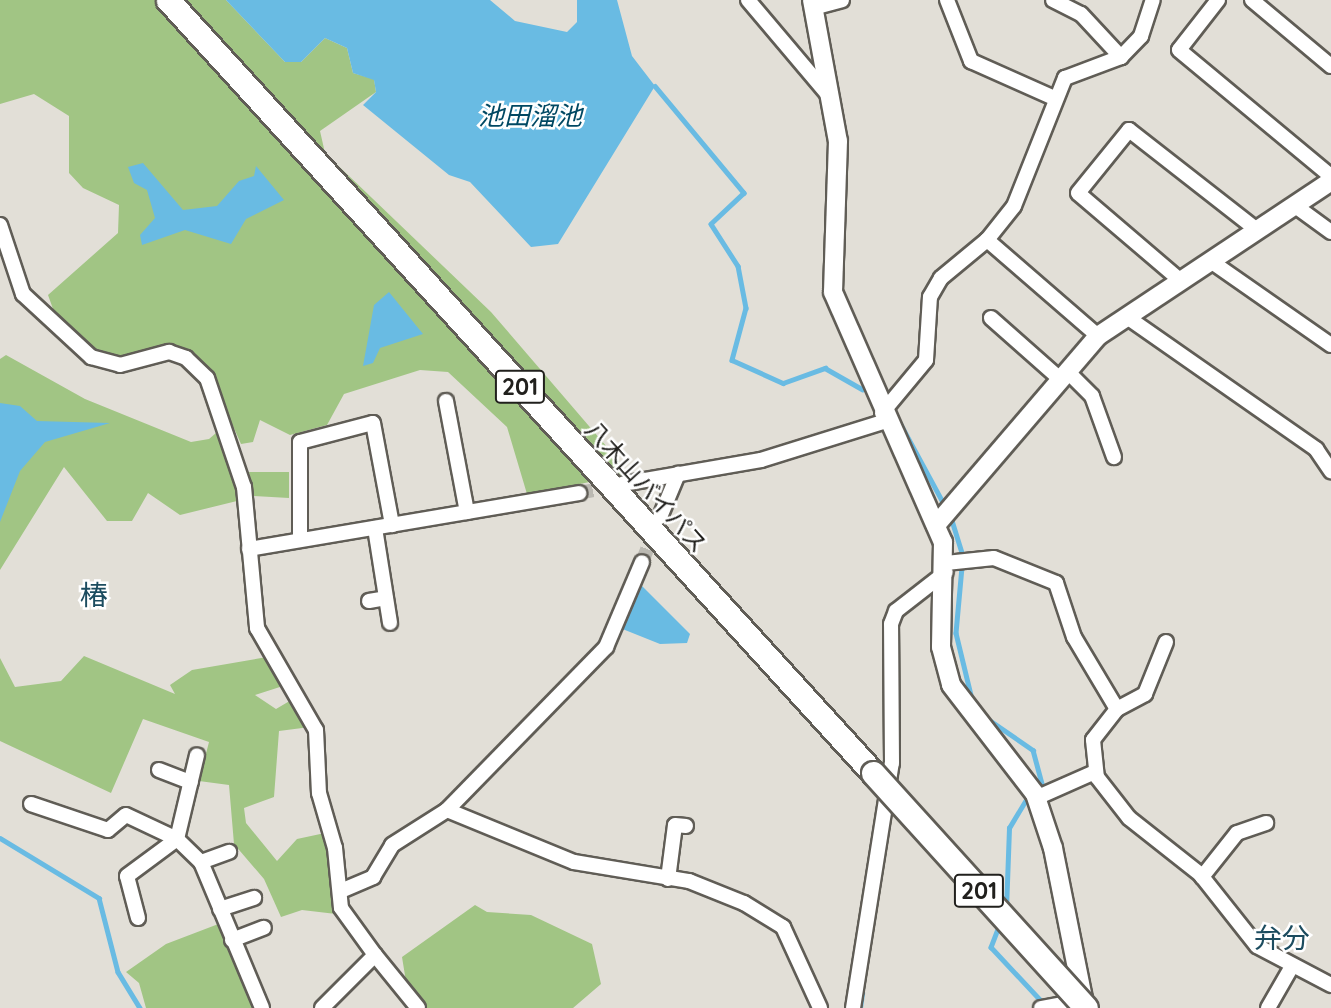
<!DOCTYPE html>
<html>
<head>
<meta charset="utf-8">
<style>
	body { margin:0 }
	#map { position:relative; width:1331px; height:1008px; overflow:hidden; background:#e2dfd7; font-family:Quicksand,"Noto Sans JP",sans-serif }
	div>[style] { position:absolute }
	.green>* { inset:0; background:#a1c584 }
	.water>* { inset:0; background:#69bbe3 }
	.stream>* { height:4.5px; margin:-2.25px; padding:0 2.25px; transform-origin:2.25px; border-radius:2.25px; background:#69bbe3 }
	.minor-tunnel>* { height:14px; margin-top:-7px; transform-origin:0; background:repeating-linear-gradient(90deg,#bbb9b2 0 14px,transparent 0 21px) }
	.roads { filter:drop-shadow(2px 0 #605d56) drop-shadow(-2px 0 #605d56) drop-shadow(0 2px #605d56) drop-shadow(0 -2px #605d56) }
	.minor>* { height:14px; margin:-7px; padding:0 7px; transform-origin:7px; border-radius:7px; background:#fff }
	.tertiary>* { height:18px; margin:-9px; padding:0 9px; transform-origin:9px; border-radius:9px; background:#fff }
	.trunk>* { height:23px; margin:-11.5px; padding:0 11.5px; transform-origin:11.5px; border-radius:11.5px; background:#fff }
	.bridges { filter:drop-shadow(2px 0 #605d56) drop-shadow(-2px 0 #605d56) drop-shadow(0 2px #605d56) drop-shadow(0 -2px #605d56) }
	.trunk-bridge>* { height:23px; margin:-11.5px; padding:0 11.5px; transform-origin:11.5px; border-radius:11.5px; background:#fff }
	span { translate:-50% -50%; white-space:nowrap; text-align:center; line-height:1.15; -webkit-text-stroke:5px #fff; paint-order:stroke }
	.shield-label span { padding:2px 5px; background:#fff; border:2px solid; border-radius:5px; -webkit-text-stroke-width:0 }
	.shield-label { font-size:23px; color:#21201d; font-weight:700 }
	.street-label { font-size:24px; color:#21201d }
	.water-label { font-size:26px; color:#004863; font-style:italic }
	.quarter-label { font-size:28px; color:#1c4c5f }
</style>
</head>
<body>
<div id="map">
	<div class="green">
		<i style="clip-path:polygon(0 0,226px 0,285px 62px,301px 62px,325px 38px,347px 48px,353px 73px,374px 79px,376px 92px,320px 131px,325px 153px,491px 312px,619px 461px,621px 476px,527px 494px,507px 427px,448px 372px,420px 370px,344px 394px,327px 425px,290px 435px,260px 420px,253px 442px,241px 444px,210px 374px,188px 354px,121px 361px,94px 353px,57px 320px,48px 295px,118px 233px,119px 205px,83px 188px,69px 173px,69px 116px,34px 94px,0 104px)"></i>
		<i style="clip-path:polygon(6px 355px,85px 399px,191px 442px,209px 439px,223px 427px,241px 500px,180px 515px,148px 493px,132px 521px,107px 521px,64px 467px,0 570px,0 359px)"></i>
		<i style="clip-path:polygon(249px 472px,289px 472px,289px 498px,254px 496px)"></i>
		<i style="clip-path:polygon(84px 656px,175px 694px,170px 685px,192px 670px,267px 657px,283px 686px,255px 695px,276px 709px,293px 699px,310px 727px,279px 731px,274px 797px,244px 808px,246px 823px,277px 861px,297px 839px,325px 833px,334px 859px,336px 914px,302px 910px,281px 917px,264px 879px,234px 844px,229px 785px,199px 781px,209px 742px,143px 719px,111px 793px,0 741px,0 658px,15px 687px,61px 681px)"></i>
		<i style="clip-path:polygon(475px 905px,487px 912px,531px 915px,592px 944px,601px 984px,573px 1008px,421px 1008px,408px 994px,402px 957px)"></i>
		<i style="clip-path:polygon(221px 923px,256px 1008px,146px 1008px,139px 983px,126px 972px,166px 944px)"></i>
	</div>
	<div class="water">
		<i style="clip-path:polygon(226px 0,490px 0,515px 21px,567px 32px,577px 22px,577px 0,617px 0,632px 56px,655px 86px,558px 244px,531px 247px,470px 182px,449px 175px,363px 105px,376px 92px,374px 80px,353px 73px,347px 48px,325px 38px,301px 62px,285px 62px)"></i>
		<i style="clip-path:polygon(143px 163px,183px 210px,217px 206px,239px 181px,254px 176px,256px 166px,284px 200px,246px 219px,231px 244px,185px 230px,142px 245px,140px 235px,155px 218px,147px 190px,134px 183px,128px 167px)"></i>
		<i style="clip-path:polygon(389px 292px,423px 334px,380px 348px,373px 363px,363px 366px,374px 305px)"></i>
		<i style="clip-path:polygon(0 403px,20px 406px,37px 421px,110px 423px,45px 442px,20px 471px,0 522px)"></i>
		<i style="clip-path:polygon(637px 581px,690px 634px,687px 643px,660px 644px,620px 628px)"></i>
	</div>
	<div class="stream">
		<i style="left:655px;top:86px;width:139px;rotate:50.2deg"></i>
		<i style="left:744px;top:193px;width:45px;rotate:136.8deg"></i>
		<i style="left:711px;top:224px;width:50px;rotate:57.3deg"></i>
		<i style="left:738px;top:266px;width:43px;rotate:79.2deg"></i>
		<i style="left:746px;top:308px;width:54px;rotate:105.1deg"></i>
		<i style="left:732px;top:360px;width:56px;rotate:24.3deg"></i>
		<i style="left:783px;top:383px;width:45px;rotate:-19.7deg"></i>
		<i style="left:825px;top:368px;width:43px;rotate:29.6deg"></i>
		<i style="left:898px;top:419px;width:99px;rotate:61.6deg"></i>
		<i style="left:950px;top:514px;width:44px;rotate:72.8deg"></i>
		<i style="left:963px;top:556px;width:77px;rotate:95.2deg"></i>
		<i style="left:956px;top:633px;width:68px;rotate:76.4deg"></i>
		<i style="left:988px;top:719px;width:55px;rotate:34.6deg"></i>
		<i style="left:1033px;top:750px;width:35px;rotate:75deg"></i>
		<i style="left:0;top:838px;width:116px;rotate:31.2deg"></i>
		<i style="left:99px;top:898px;width:76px;rotate:75.6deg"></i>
		<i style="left:118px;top:972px;width:42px;rotate:58.6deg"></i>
		<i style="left:1006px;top:910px;width:82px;rotate:-87.9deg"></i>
		<i style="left:1009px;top:828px;width:35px;rotate:-59deg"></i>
		<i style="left:1000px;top:924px;width:25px;rotate:111deg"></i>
		<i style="left:991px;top:947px;width:79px;rotate:47deg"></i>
		<i style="left:860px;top:1008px;width:15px;rotate:-82deg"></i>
	</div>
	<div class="minor-tunnel">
		<i style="left:579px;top:493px;width:38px;rotate:-11deg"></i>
		<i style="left:642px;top:562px;width:37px;rotate:-68deg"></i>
	</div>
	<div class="roads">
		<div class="minor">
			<i style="left:748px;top:0;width:126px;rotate:49.8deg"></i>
			<i style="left:947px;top:0;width:66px;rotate:68.5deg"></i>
			<i style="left:971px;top:61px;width:91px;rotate:24deg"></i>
			<i style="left:1053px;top:0;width:31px;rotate:27deg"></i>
			<i style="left:1081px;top:14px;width:59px;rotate:47.1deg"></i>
			<i style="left:1218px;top:0;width:63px;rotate:128deg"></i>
			<i style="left:1179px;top:50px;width:197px;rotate:39.7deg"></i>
			<i style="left:1252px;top:0;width:103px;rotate:39.9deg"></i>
			<i style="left:813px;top:8px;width:30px;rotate:-15deg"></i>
			<i style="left:1294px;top:205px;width:46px;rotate:36.1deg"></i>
			<i style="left:0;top:225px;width:73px;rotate:71.6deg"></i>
			<i style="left:23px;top:294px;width:93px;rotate:42.8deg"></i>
			<i style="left:91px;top:357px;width:30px;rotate:15deg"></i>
			<i style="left:120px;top:365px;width:51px;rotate:-14.9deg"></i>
			<i style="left:169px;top:352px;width:18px;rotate:19deg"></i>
			<i style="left:186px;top:358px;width:29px;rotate:44deg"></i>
			<i style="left:207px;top:378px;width:115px;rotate:71.3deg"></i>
			<i style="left:244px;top:487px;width:142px;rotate:84.7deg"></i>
			<i style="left:257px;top:628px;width:118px;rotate:60deg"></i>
			<i style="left:316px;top:730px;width:63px;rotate:87.3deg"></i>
			<i style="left:319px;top:793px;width:57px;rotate:73.8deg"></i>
			<i style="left:335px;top:848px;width:60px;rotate:84.3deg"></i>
			<i style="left:341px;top:908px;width:58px;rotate:54.1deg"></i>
			<i style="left:375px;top:955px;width:75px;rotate:135deg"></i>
			<i style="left:1212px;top:262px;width:145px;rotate:34.9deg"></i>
			<i style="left:1181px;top:281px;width:135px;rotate:-139.5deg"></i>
			<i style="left:1078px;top:193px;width:81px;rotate:-51deg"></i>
			<i style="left:1129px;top:130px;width:162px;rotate:38deg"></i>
			<i style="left:1127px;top:317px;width:231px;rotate:34.9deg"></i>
			<i style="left:1316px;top:449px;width:27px;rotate:56deg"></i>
			<i style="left:991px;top:318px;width:94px;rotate:41.5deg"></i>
			<i style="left:1098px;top:336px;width:147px;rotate:-139.1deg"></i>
			<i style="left:987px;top:240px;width:43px;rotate:-51.5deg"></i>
			<i style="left:1014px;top:206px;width:138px;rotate:-68.3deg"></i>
			<i style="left:1065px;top:78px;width:60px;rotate:-20.6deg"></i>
			<i style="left:1121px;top:57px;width:29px;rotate:-46deg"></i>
			<i style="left:1141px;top:36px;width:38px;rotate:-72deg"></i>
			<i style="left:1068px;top:372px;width:34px;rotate:45deg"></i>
			<i style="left:1092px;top:396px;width:65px;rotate:70.2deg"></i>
			<i style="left:446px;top:401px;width:113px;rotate:79.3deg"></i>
			<i style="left:882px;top:413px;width:69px;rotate:-50.3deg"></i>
			<i style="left:926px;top:360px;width:63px;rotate:-86.4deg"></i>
			<i style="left:930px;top:297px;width:22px;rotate:-60deg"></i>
			<i style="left:941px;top:278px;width:60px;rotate:-39.6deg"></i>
			<i style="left:622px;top:484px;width:141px;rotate:-9.8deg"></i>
			<i style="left:761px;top:460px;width:131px;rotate:-17.3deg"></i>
			<i style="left:660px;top:517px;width:47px;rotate:-67.3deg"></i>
			<i style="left:375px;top:528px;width:96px;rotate:81deg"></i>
			<i style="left:300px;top:537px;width:95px;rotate:-90deg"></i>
			<i style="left:300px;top:442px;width:75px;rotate:-14.6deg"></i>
			<i style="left:373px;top:423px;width:104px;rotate:79.4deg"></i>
			<i style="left:249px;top:549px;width:335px;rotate:-9.6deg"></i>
			<i style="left:946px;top:563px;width:48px;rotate:-5.9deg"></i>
			<i style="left:994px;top:558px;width:67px;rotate:22deg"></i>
			<i style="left:1056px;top:583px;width:57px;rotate:71.6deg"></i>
			<i style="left:1074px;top:637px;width:84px;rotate:59.2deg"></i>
			<i style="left:1117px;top:709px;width:39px;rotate:128deg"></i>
			<i style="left:1093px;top:740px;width:37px;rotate:84deg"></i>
			<i style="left:1097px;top:777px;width:52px;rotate:52deg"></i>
			<i style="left:1129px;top:818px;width:90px;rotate:38.3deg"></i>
			<i style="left:1200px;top:874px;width:92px;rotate:51.6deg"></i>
			<i style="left:1257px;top:946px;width:84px;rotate:27.8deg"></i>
			<i style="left:369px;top:601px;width:17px;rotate:-10deg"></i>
			<i style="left:1117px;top:709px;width:32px;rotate:-28deg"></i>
			<i style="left:1145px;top:694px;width:56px;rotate:-68deg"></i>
			<i style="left:159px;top:770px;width:34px;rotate:21deg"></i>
			<i style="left:1036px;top:798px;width:64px;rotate:-23.8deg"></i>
			<i style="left:31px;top:804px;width:81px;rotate:18.7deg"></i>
			<i style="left:108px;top:830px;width:23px;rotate:-40deg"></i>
			<i style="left:126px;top:815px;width:56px;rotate:25.2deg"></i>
			<i style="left:177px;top:839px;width:33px;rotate:44deg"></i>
			<i style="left:201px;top:862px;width:158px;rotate:67.3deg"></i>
			<i style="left:447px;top:810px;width:137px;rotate:22.3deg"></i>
			<i style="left:574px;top:862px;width:117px;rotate:9.4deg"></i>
			<i style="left:689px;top:881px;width:59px;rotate:21.8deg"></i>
			<i style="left:744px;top:903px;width:46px;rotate:31.6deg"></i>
			<i style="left:783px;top:927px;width:89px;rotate:65.4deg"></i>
			<i style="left:201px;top:862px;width:30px;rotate:-20deg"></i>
			<i style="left:1202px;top:877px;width:56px;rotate:-51.5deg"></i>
			<i style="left:1237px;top:833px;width:31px;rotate:-19deg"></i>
			<i style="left:668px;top:879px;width:54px;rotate:-82.6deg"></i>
			<i style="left:675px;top:825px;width:11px;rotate:5deg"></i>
			<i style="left:343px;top:890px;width:33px;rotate:-23deg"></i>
			<i style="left:373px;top:877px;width:37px;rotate:-59deg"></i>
			<i style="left:392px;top:845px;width:65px;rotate:-32.5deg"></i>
			<i style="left:447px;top:810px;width:228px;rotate:-45.7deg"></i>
			<i style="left:606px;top:647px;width:92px;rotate:-67deg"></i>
			<i style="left:220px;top:909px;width:36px;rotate:-18deg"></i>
			<i style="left:138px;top:918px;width:43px;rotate:-104.7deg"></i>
			<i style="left:127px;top:876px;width:62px;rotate:-36.5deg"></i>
			<i style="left:177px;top:839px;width:86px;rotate:-76.6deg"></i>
			<i style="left:232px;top:940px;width:34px;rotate:-21deg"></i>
			<i style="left:375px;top:955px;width:68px;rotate:50.9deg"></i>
			<i style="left:853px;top:1008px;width:248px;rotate:-81deg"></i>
			<i style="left:892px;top:763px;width:139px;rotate:-90.4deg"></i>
			<i style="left:891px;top:624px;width:14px;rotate:-69deg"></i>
			<i style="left:896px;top:611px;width:63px;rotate:-38deg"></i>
			<i style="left:1041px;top:1008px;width:44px;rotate:-10.5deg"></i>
			<i style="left:1268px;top:1008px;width:46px;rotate:-60.1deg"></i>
		</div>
		<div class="tertiary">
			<i style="left:812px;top:0;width:143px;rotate:79.6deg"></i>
			<i style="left:838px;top:141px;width:151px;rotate:91.9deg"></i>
			<i style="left:833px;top:292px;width:273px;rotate:66.3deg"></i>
			<i style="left:943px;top:542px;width:105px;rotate:91.1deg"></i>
			<i style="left:941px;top:647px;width:39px;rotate:75deg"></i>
			<i style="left:951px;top:685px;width:138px;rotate:52.4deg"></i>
			<i style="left:1035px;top:794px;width:57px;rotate:71.6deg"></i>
			<i style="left:1053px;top:848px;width:163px;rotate:78.7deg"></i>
			<i style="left:936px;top:525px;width:249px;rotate:-49.4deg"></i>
			<i style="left:1098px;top:336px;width:280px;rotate:-33.6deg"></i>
		</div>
		<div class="trunk">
			<i style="left:168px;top:0;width:1046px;rotate:47.63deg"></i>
		</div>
	</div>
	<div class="bridges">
		<div class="trunk-bridge">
			<i style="left:873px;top:773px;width:317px;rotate:47.8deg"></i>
		</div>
	</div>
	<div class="shield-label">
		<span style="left:520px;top:387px">201</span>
		<span style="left:979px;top:891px">201</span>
	</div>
	<div class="street-label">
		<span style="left:646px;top:487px;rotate:48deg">八木山バイパス</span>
	</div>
	<div class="water-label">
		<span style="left:530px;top:116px">池田溜池</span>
	</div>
	<div class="quarter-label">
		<span style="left:94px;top:595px">椿</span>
		<span style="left:1282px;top:938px">弁分</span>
	</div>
</div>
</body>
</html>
